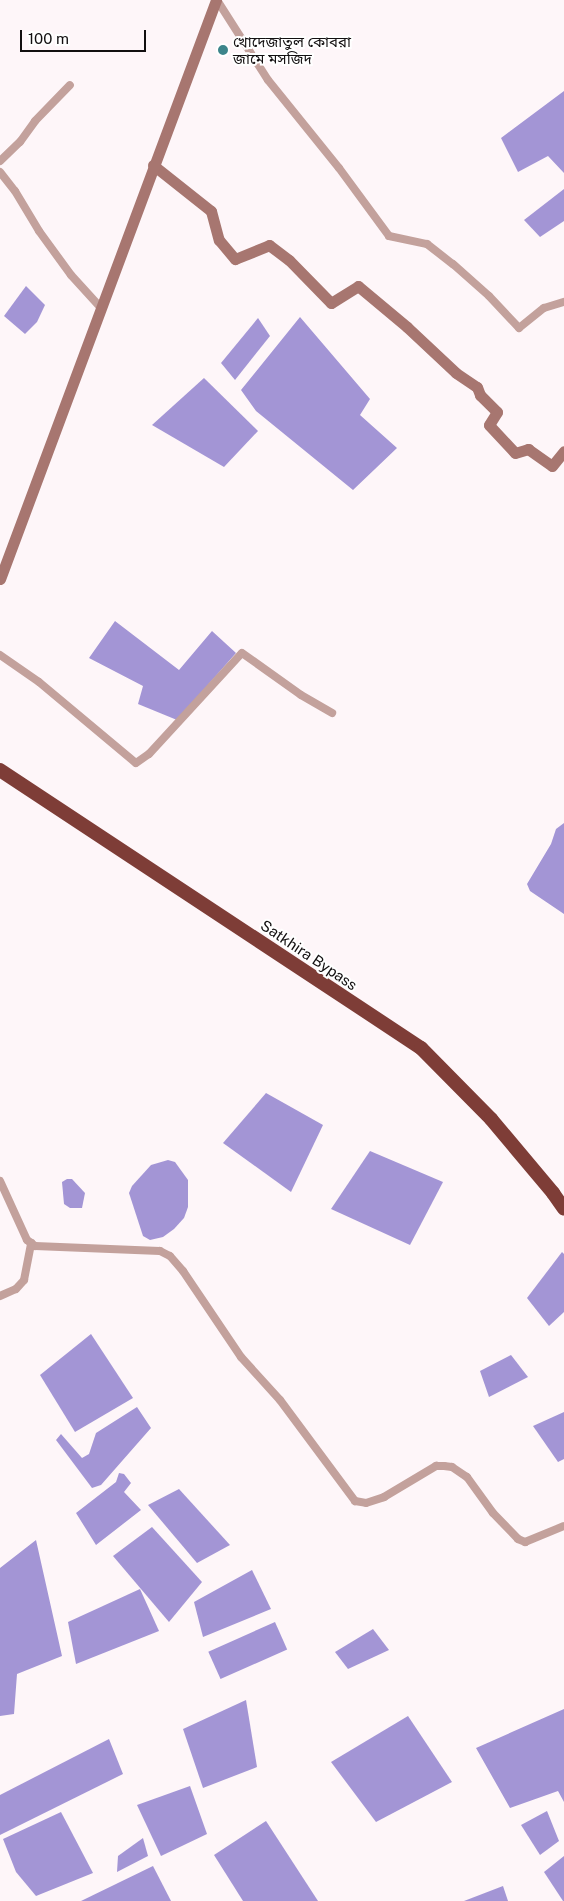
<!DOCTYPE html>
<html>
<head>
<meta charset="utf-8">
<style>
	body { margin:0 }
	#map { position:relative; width:564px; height:1901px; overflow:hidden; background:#fef6f9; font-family:"Public Sans","Noto Sans Bengali",sans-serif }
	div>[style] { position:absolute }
	.water>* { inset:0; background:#a395d5; transform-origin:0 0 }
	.street>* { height:8px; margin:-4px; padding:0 4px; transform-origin:4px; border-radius:4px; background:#c3a19c }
	.secondary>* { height:11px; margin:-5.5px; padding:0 5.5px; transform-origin:5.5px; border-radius:5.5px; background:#a77670 }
	.highway>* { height:14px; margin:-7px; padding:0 7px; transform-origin:7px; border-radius:7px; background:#7e3d37 }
	.dots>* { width:14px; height:14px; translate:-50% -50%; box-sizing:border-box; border:2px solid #fff; border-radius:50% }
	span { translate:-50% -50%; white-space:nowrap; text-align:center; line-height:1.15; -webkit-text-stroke:4px #fff; paint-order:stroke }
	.poi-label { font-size:15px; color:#120f10 }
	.left { translate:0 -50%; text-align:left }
	.street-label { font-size:15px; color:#120f10 }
	.scale { position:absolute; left:20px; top:30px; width:126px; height:22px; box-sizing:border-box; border:2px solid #120f10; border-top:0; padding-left:6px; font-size:15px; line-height:18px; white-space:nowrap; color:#120f10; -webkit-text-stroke:4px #fff; paint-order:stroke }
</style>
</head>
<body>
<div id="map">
	<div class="water">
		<i style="clip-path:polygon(564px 91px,564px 173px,548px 156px,518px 172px,501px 138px)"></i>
		<i style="clip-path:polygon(564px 189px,564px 221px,540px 237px,524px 220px)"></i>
		<i style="clip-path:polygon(26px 286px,45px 305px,37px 322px,25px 334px,4px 316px)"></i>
		<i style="clip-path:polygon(300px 317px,370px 399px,360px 415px,397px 448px,353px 490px,256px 411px,241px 390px)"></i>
		<i style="clip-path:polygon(258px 318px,270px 336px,235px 380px,221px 363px)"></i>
		<i style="clip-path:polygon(204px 378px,258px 431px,224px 467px,152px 425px)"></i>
		<i style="clip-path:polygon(115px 621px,179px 670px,212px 631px,236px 653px,177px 720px,138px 704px,143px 686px,89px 658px)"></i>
		<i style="clip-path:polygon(564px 823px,564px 914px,530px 891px,527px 884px,551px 844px,556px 829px)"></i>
		<i style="clip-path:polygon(266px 1093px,323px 1125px,291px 1192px,223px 1143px)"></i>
		<i style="clip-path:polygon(370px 1151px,443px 1182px,410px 1245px,331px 1209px)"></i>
		<i style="clip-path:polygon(168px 1160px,175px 1162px,188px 1180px,188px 1207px,184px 1218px,174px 1229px,163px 1237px,150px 1240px,143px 1236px,129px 1193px,132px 1186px,151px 1165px)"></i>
		<i style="clip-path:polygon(67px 1179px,72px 1179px,85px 1193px,82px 1208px,70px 1208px,64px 1204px,62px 1182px)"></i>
		<i style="clip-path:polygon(562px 1252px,564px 1254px,564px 1312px,549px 1326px,527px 1298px)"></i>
		<i style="clip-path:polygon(91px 1334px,133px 1398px,75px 1432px,40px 1375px)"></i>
		<i style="clip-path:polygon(511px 1355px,528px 1377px,489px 1397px,480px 1371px)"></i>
		<i style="clip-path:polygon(137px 1407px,151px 1428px,101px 1485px,92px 1488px,56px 1440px,61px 1434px,82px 1458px,89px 1454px,96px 1433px)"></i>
		<i style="clip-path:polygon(564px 1412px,564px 1459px,558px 1462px,533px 1426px)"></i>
		<i style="clip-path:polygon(119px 1473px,124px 1474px,131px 1483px,124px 1492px,141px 1510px,96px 1545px,76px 1513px,116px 1482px)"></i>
		<i style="clip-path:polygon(179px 1489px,230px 1545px,197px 1563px,148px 1505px)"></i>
		<i style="clip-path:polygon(152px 1527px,202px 1582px,169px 1622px,113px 1556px)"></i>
		<i style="clip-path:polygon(36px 1540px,62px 1656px,17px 1674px,14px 1714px,0 1716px,0 1568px)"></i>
		<i style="clip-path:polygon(252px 1570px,271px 1609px,203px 1637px,194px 1602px)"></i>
		<i style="clip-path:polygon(140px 1589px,159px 1631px,76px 1664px,68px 1622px)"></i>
		<i style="left:275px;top:1622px;width:30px;height:73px;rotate:66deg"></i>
		<i style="clip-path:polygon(373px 1629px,389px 1650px,348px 1669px,335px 1652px)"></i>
		<i style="clip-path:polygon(246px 1700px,257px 1767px,203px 1788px,183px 1729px)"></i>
		<i style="clip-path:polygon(564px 1709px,564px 1802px,558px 1791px,510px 1808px,476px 1748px)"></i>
		<i style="clip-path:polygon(408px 1716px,452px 1782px,376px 1822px,331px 1762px)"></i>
		<i style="clip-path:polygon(109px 1739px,123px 1774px,0 1835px,0 1795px)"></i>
		<i style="clip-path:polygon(190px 1786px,207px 1834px,161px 1856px,137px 1805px)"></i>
		<i style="clip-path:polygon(547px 1811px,559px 1841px,540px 1855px,521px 1825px)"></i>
		<i style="clip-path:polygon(61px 1812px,93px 1873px,36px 1896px,16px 1872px,3px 1839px)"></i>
		<i style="clip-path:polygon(266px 1821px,318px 1901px,243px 1901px,214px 1855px)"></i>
		<i style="clip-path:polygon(143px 1838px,148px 1856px,117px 1872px,118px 1856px)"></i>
		<i style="clip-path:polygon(564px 1856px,564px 1901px,563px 1901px,544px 1872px)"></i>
		<i style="clip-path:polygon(153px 1866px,171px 1901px,81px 1901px)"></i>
		<i style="clip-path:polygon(503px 1886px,508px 1901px,464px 1901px)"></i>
	</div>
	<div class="street">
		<i style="left:217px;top:0;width:95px;rotate:57.5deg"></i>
		<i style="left:268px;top:80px;width:113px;rotate:51.1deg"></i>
		<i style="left:339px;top:168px;width:84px;rotate:53.7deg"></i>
		<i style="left:389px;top:236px;width:39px;rotate:12deg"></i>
		<i style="left:427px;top:244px;width:33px;rotate:38deg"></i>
		<i style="left:453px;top:264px;width:48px;rotate:41.6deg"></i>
		<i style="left:489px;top:296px;width:44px;rotate:46.8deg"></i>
		<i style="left:519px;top:328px;width:32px;rotate:-39deg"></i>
		<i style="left:544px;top:308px;width:21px;rotate:-17deg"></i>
		<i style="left:0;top:161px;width:28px;rotate:-44deg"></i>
		<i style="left:20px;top:142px;width:26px;rotate:-54deg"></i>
		<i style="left:35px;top:121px;width:50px;rotate:-45.8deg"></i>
		<i style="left:0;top:172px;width:24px;rotate:52deg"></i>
		<i style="left:15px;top:191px;width:47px;rotate:59deg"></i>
		<i style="left:39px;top:231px;width:54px;rotate:54deg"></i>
		<i style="left:71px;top:275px;width:45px;rotate:47.7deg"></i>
		<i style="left:0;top:655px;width:47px;rotate:34.7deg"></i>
		<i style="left:39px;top:682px;width:126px;rotate:39.9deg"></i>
		<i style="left:136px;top:763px;width:16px;rotate:-35deg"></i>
		<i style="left:149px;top:754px;width:137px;rotate:-47.4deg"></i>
		<i style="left:242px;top:653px;width:72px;rotate:35.4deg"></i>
		<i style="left:301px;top:695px;width:36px;rotate:30deg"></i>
		<i style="left:0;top:1181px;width:65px;rotate:65.4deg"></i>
		<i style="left:27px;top:1240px;width:10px;rotate:37deg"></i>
		<i style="left:35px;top:1246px;width:125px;rotate:2.3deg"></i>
		<i style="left:160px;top:1251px;width:11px;rotate:27deg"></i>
		<i style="left:170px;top:1256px;width:20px;rotate:49deg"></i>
		<i style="left:183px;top:1271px;width:104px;rotate:56deg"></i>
		<i style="left:241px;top:1357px;width:58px;rotate:47.8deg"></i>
		<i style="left:280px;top:1400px;width:126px;rotate:53.4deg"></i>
		<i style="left:355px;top:1501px;width:11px;rotate:10deg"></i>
		<i style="left:366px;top:1503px;width:19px;rotate:-18deg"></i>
		<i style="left:384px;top:1497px;width:61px;rotate:-30.8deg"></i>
		<i style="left:436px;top:1466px;width:8px"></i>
		<i style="left:444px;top:1466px;width:8px;rotate:7deg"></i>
		<i style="left:452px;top:1467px;width:18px;rotate:34deg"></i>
		<i style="left:467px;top:1477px;width:44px;rotate:54.2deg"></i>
		<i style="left:493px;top:1513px;width:36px;rotate:46deg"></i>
		<i style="left:518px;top:1539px;width:8px;rotate:23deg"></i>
		<i style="left:525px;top:1542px;width:42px;rotate:-22.3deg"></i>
		<i style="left:0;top:1296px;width:17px;rotate:-24deg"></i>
		<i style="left:16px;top:1289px;width:12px;rotate:-48deg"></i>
		<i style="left:24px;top:1280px;width:38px;rotate:-79deg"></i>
	</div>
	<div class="secondary">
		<i style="left:153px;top:165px;width:74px;rotate:38.4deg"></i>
		<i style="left:211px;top:211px;width:30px;rotate:75deg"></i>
		<i style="left:219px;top:240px;width:25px;rotate:50deg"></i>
		<i style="left:235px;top:259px;width:37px;rotate:-22deg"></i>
		<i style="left:269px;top:245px;width:25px;rotate:37deg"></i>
		<i style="left:289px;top:260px;width:60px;rotate:45.7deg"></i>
		<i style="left:331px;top:303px;width:32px;rotate:-32deg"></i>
		<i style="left:358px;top:286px;width:64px;rotate:39.9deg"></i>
		<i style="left:407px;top:327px;width:67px;rotate:43.2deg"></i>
		<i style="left:456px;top:373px;width:25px;rotate:34deg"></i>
		<i style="left:477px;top:387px;width:9px;rotate:69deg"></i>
		<i style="left:480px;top:395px;width:24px;rotate:45deg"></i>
		<i style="left:497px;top:412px;width:15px;rotate:122deg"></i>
		<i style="left:489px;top:425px;width:38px;rotate:47deg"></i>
		<i style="left:515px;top:453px;width:14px;rotate:-17deg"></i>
		<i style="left:528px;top:449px;width:29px;rotate:35deg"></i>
		<i style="left:552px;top:466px;width:19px;rotate:-51deg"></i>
		<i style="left:0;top:579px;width:618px;rotate:-69.54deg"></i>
	</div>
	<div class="highway">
		<i style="left:0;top:770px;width:505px;rotate:33.44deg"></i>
		<i style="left:421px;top:1048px;width:100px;rotate:45.4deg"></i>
		<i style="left:491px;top:1119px;width:97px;rotate:50deg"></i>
		<i style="left:553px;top:1193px;width:19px;rotate:55deg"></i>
	</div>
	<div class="dots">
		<i style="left:223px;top:50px;background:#3d858b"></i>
	</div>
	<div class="poi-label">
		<span class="left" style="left:233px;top:50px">খোদেজাতুল কোবরা<br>জামে মসজিদ</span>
	</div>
	<div class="street-label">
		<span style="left:309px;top:955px;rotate:34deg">Satkhira Bypass</span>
	</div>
	<div class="scale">100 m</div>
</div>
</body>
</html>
